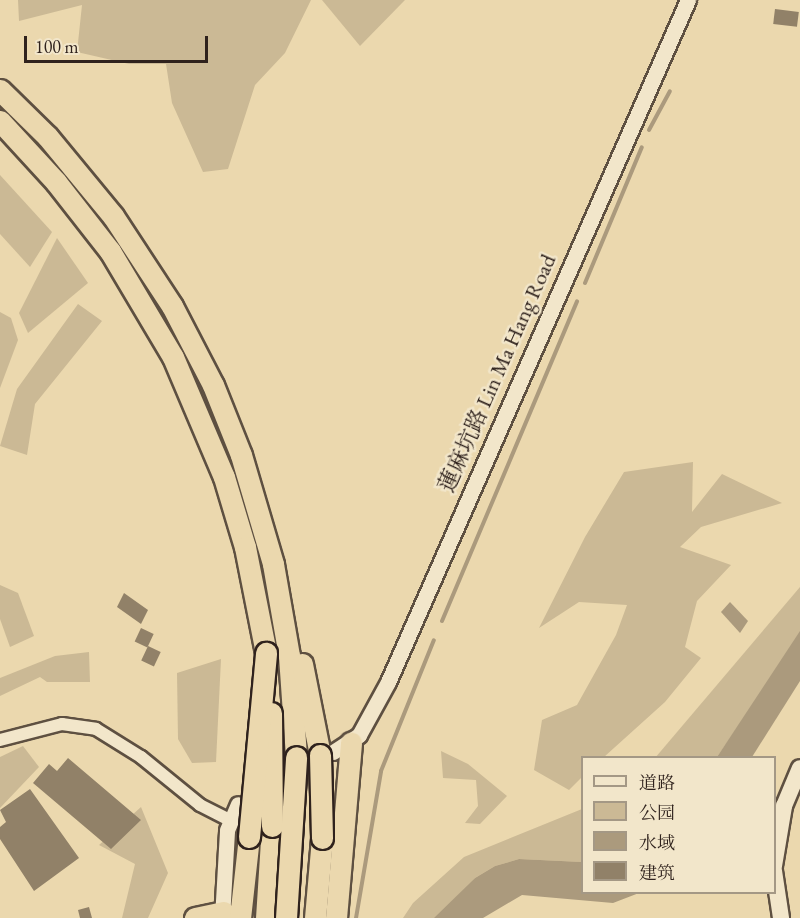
<!DOCTYPE html>
<html>
<head>
<meta charset="utf-8">
<style>
	body { margin:0 }
	#map { position:relative; width:800px; height:918px; overflow:hidden; background:#ebd8ae; font-family:"EB Garamond","Noto Serif SC",serif }
	div>[style] { position:absolute }
	.green>* { inset:0; background:#cbb995 }
	.water>* { inset:0; background:#ab9a7d }
	.stream>* { height:4px; margin:-2px; padding:0 2px; transform-origin:2px; border-radius:2px; background:#ab9a7d }
	.building>* { inset:0; background:#918168; transform-origin:0 0 }
	.roads { filter:drop-shadow(2px 0 #5e5041) drop-shadow(-2px 0 #5e5041) drop-shadow(0 2px #5e5041) drop-shadow(0 -2px #5e5041) }
	.minor>* { height:12px; margin:-6px; padding:0 6px; transform-origin:6px; border-radius:6px; background:#f2e6ca }
	.tertiary>* { height:15px; margin:-7.5px; padding:0 7.5px; transform-origin:7.5px; border-radius:7.5px; background:#f2e6ca }
	.secondary>* { height:16px; margin:-8px; padding:0 8px; transform-origin:8px; border-radius:8px; background:#f2e6ca }
	.trunk>* { height:21px; margin:-10.5px; padding:0 10.5px; transform-origin:10.5px; border-radius:10.5px; background:#ebd8ae }
	.bridges { filter:drop-shadow(2px 0 #2f221d) drop-shadow(-2px 0 #2f221d) drop-shadow(0 2px #2f221d) drop-shadow(0 -2px #2f221d) }
	.trunk-bridge>* { height:21px; margin:-10.5px; padding:0 10.5px; transform-origin:10.5px; border-radius:10.5px; background:#ebd8ae }
	span { translate:-50% -50%; white-space:nowrap; text-align:center; line-height:1.15; -webkit-text-stroke:5px #f2e6ca; paint-order:stroke }
	.street-label { font-size:22px; color:#2f221d }
	.legend { position:absolute; left:581px; top:756px; width:195px; height:138px; box-sizing:border-box; background:#f2e6ca; border:2px solid #a49885; margin:0; padding:8px 10px; list-style:none; font-size:18px; color:#2f221d }
	.legend li { display:flex; align-items:center; gap:12px; height:30px }
	.legend b { width:30px; border:2px solid #a49885 }
	.scale { position:absolute; left:24px; top:36px; width:184px; height:27px; box-sizing:border-box; border:3px solid #2f221d; border-top:0; padding-left:8px; font-size:18px; line-height:21px; white-space:nowrap; color:#2f221d; -webkit-text-stroke:4px #f2e6ca; paint-order:stroke }
</style>
</head>
<body>
<div id="map">
	<div class="green">
		<i style="clip-path:polygon(18px 0,311px 0,285px 53px,255px 85px,228px 169px,203px 172px,172px 103px,166px 64px,129px 64px,77px 52px,82px 5px,19px 21px)"></i>
		<i style="clip-path:polygon(322px 0,405px 0,360px 46px)"></i>
		<i style="clip-path:polygon(0 175px,52px 232px,30px 267px,0 234px)"></i>
		<i style="clip-path:polygon(57px 238px,88px 283px,28px 333px,19px 313px)"></i>
		<i style="clip-path:polygon(78px 304px,102px 321px,35px 404px,27px 455px,0 446px,17px 389px)"></i>
		<i style="clip-path:polygon(0 312px,11px 318px,18px 340px,0 388px)"></i>
		<i style="clip-path:polygon(693px 462px,692px 512px,722px 474px,782px 503px,701px 527px,680px 547px,731px 565px,697px 601px,685px 647px,701px 658px,665px 702px,604px 757px,582px 758px,582px 777px,569px 790px,534px 770px,542px 720px,577px 705px,616px 635px,627px 605px,579px 602px,539px 628px,585px 537px,624px 472px)"></i>
		<i style="clip-path:polygon(0 585px,18px 593px,34px 636px,10px 647px,0 619px)"></i>
		<i style="clip-path:polygon(800px 587px,800px 636px,717px 757px,655px 758px)"></i>
		<i style="clip-path:polygon(89px 652px,90px 682px,47px 682px,40px 677px,0 696px,0 678px,55px 656px)"></i>
		<i style="clip-path:polygon(221px 659px,216px 762px,192px 763px,178px 739px,177px 673px)"></i>
		<i style="clip-path:polygon(23px 746px,39px 767px,0 808px,0 757px)"></i>
		<i style="clip-path:polygon(441px 751px,468px 764px,507px 796px,480px 824px,465px 823px,478px 806px,476px 780px,443px 778px)"></i>
		<i style="clip-path:polygon(141px 807px,168px 873px,148px 918px,122px 918px,135px 864px,99px 845px)"></i>
		<i style="clip-path:polygon(582px 809px,582px 862px,519px 859px,495px 866px,475px 878px,436px 918px,403px 918px,413px 903px,464px 857px)"></i>
	</div>
	<div class="water">
		<i style="clip-path:polygon(730px 602px,748px 621px,740px 633px,721px 612px)"></i>
		<i style="clip-path:polygon(800px 631px,800px 681px,752px 757px,717px 757px)"></i>
		<i style="clip-path:polygon(519px 859px,582px 862px,582px 892px,639px 893px,613px 903px,522px 895px,483px 918px,434px 918px,475px 878px,495px 866px)"></i>
	</div>
	<div class="stream">
		<i style="left:649px;top:130px;width:44px;rotate:-61.7deg"></i>
		<i style="left:585px;top:283px;width:147px;rotate:-67.3deg"></i>
		<i style="left:442px;top:621px;width:347px;rotate:-67.1deg"></i>
		<i style="left:356px;top:918px;width:149px;rotate:-80.3deg"></i>
		<i style="left:381px;top:771px;width:141px;rotate:-68deg"></i>
	</div>
	<div class="building">
		<i style="left:775px;top:9px;width:24px;height:15px;rotate:7deg"></i>
		<i style="clip-path:polygon(124px 593px,148px 610px,141px 624px,117px 607px)"></i>
		<i style="left:141px;top:628px;width:14px;height:15px;rotate:25deg"></i>
		<i style="left:148px;top:646px;width:14px;height:16px;rotate:25deg"></i>
		<i style="clip-path:polygon(68px 758px,141px 820px,111px 849px,33px 783px,49px 764px,57px 771px)"></i>
		<i style="clip-path:polygon(30px 789px,79px 858px,34px 891px,0 839px,0 827px,6px 822px,0 810px)"></i>
		<i style="clip-path:polygon(89px 907px,92px 918px,80px 918px,78px 910px)"></i>
	</div>
	<div class="roads">
		<div class="minor">
			<i style="left:0;top:740px;width:64px;rotate:-14.5deg"></i>
			<i style="left:62px;top:724px;width:34px;rotate:8deg"></i>
			<i style="left:96px;top:729px;width:53px;rotate:31.9deg"></i>
			<i style="left:141px;top:757px;width:76px;rotate:39.1deg"></i>
			<i style="left:200px;top:805px;width:34px;rotate:27deg"></i>
		</div>
		<div class="tertiary">
			<i style="left:333px;top:752px;width:31px;rotate:-33deg"></i>
			<i style="left:359px;top:735px;width:60px;rotate:-61.3deg"></i>
			<i style="left:388px;top:682px;width:745px;rotate:-66.26deg"></i>
			<i style="left:222px;top:918px;width:88px;rotate:-86.7deg"></i>
			<i style="left:227px;top:830px;width:28px;rotate:-67deg"></i>
		</div>
		<div class="secondary">
			<i style="left:774px;top:866px;width:61px;rotate:-80.5deg"></i>
			<i style="left:784px;top:806px;width:41px;rotate:-67.2deg"></i>
			<i style="left:774px;top:871px;width:48px;rotate:81.5deg"></i>
		</div>
		<div class="trunk">
			<i style="left:0;top:90px;width:66px;rotate:44.4deg"></i>
			<i style="left:47px;top:136px;width:104px;rotate:50.5deg"></i>
			<i style="left:113px;top:216px;width:108px;rotate:56.8deg"></i>
			<i style="left:172px;top:306px;width:89px;rotate:62.6deg"></i>
			<i style="left:213px;top:385px;width:75px;rotate:68.2deg"></i>
			<i style="left:241px;top:455px;width:114px;rotate:73.6deg"></i>
			<i style="left:273px;top:564px;width:93px;rotate:80.1deg"></i>
			<i style="left:289px;top:656px;width:101px;rotate:86deg"></i>
			<i style="left:0;top:121px;width:83px;rotate:47.4deg"></i>
			<i style="left:56px;top:182px;width:88px;rotate:52deg"></i>
			<i style="left:110px;top:251px;width:123px;rotate:59.3deg"></i>
			<i style="left:173px;top:357px;width:130px;rotate:67deg"></i>
			<i style="left:224px;top:477px;width:73px;rotate:73.3deg"></i>
			<i style="left:245px;top:547px;width:108px;rotate:78.8deg"></i>
			<i style="left:302px;top:664px;width:93px;rotate:78.8deg"></i>
			<i style="left:195px;top:918px;width:29px;rotate:-12deg"></i>
			<i style="left:240px;top:918px;width:81px;rotate:-83.7deg"></i>
			<i style="left:266px;top:918px;width:92px;rotate:-86.3deg"></i>
			<i style="left:315px;top:918px;width:80px;rotate:-85deg"></i>
			<i style="left:336px;top:918px;width:176px;rotate:-85.1deg"></i>
		</div>
	</div>
	<div class="bridges">
		<div class="trunk-bridge">
			<i style="left:271px;top:713px;width:113px;rotate:89.5deg"></i>
			<i style="left:320px;top:755px;width:83px;rotate:88.6deg"></i>
			<i style="left:249px;top:837px;width:185px;rotate:-84.7deg"></i>
			<i style="left:286px;top:918px;width:161px;rotate:-86.4deg"></i>
		</div>
	</div>
	<div class="street-label">
		<span style="left:497px;top:373px;rotate:-66deg">蓮麻坑路 Lin Ma Hang Road</span>
	</div>
	<ul class="legend">
	<li><b style="height:8px;background:#f2e6ca"></b>道路</li>
	<li><b style="height:16px;background:#cbb995"></b>公园</li>
	<li><b style="height:16px;background:#ab9a7d"></b>水域</li>
	<li><b style="height:16px;background:#918168"></b>建筑</li>
	</ul>
	<div class="scale">100 m</div>
</div>
</body>
</html>
